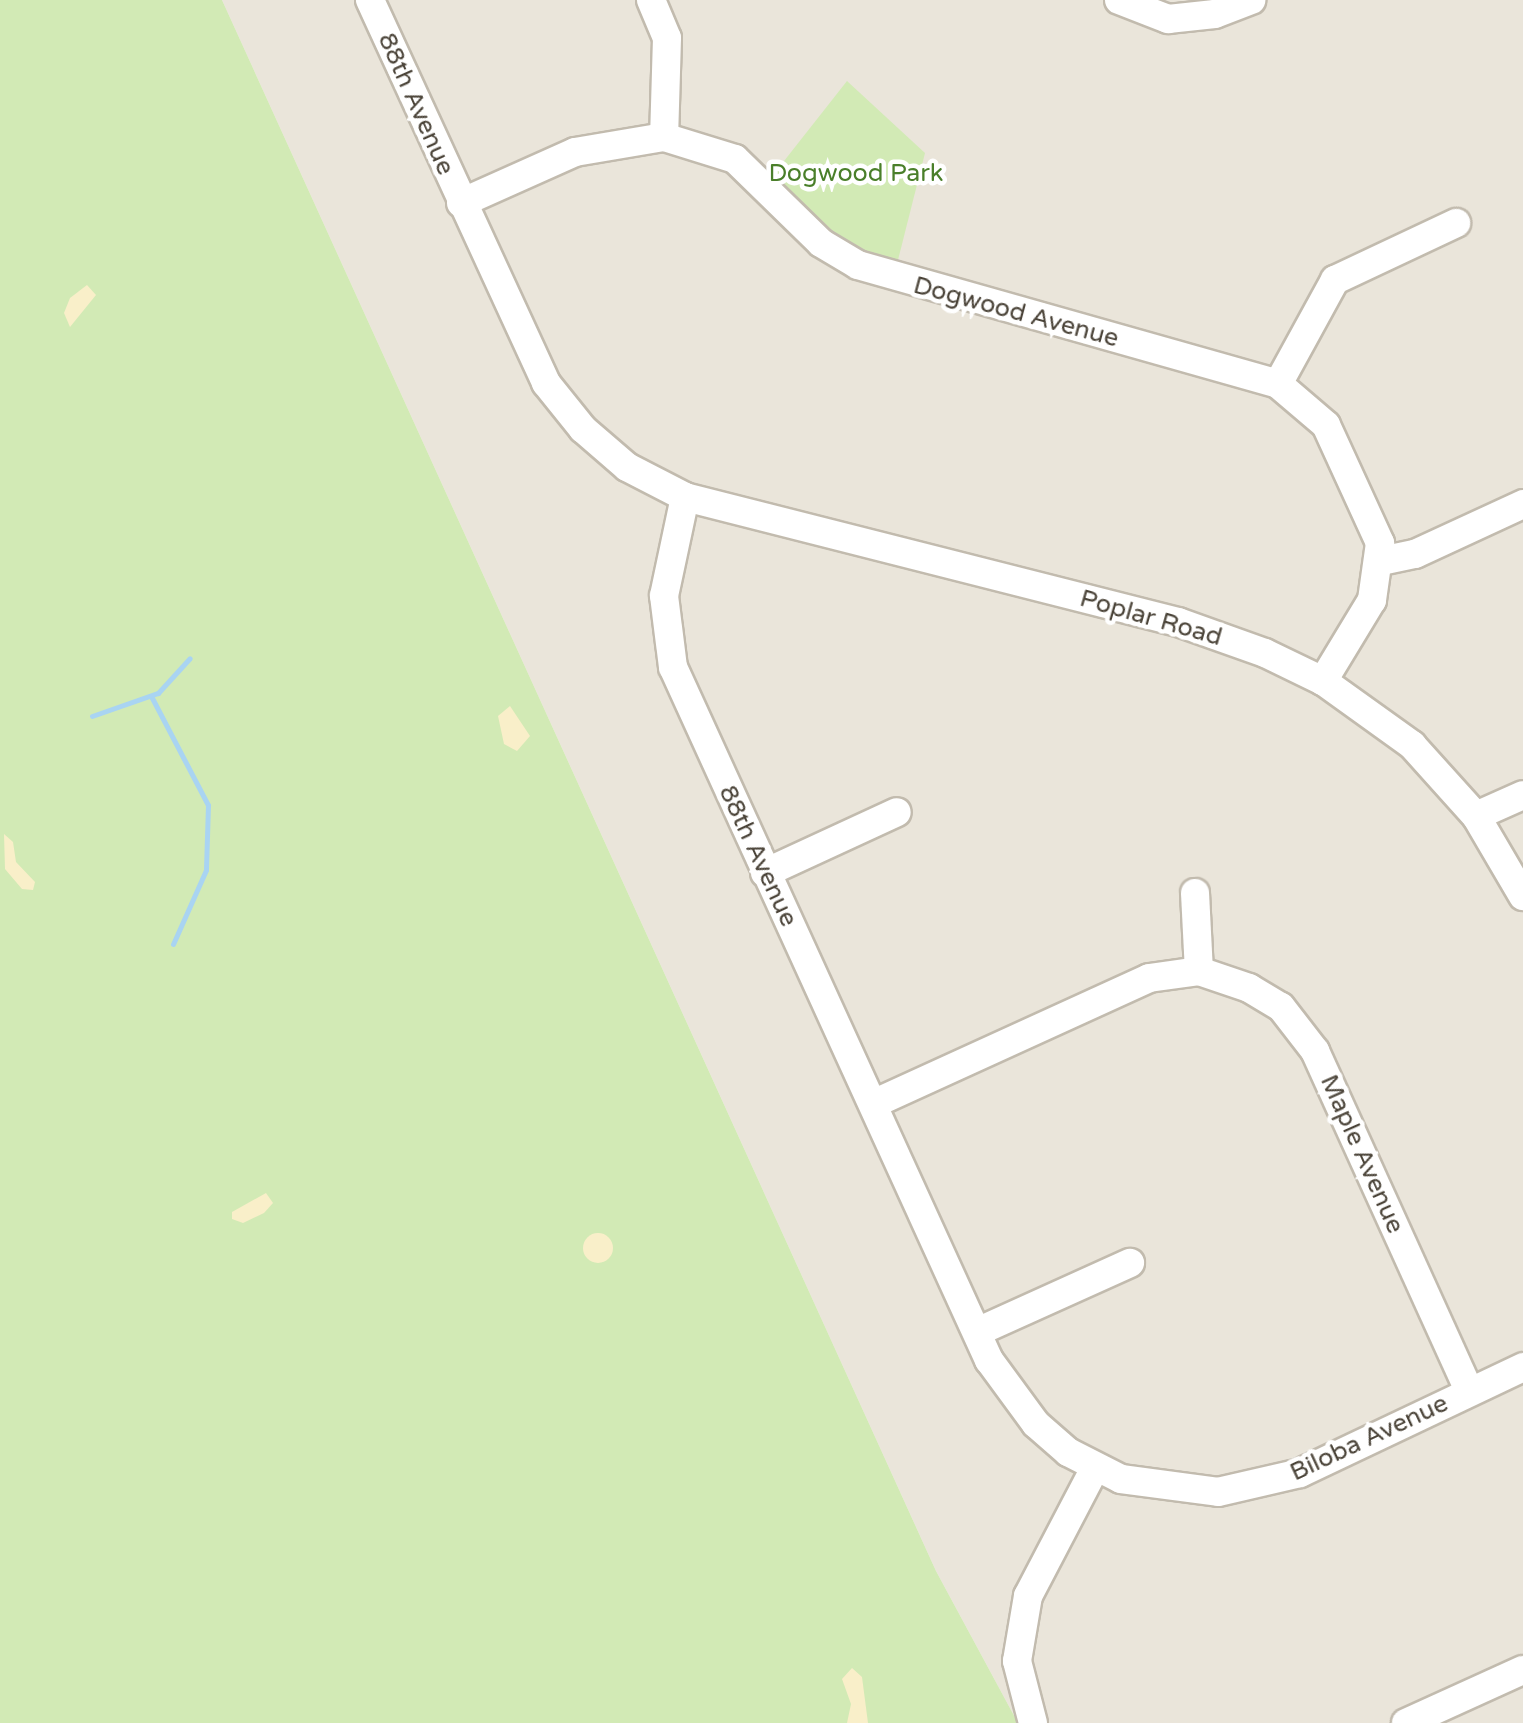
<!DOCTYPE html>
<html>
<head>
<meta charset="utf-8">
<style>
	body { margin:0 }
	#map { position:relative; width:1523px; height:1723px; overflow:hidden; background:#f6f3ec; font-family:"Varela Round",sans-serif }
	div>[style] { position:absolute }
	.residential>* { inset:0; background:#eae5da }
	.green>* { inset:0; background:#d2eab5 }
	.sand>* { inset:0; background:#f9efc9 }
	.round { border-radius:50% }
	.stream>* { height:5px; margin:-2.5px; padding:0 2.5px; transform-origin:2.5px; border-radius:2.5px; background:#a9d4f2 }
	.roads { filter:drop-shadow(2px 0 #c2bbae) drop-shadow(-2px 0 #c2bbae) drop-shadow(0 2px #c2bbae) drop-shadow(0 -2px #c2bbae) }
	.minor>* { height:28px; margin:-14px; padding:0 14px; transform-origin:14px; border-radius:14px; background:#fff }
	span { translate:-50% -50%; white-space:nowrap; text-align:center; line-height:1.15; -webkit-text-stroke:9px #fff; paint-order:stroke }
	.street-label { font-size:25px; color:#4b4439 }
	.park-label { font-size:25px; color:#4a7f2a }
</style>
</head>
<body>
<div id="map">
	<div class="residential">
		<i style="clip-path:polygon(222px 0,1523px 0,1523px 1723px,1018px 1723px,936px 1571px)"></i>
	</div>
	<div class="green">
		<i style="clip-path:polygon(0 0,222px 0,936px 1571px,1018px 1723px,0 1723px)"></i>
		<i style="clip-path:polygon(847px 81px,925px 153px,896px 268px,825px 231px,773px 175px)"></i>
	</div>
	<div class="sand">
		<i style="clip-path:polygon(87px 285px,96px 295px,70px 327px,64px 313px,70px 298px)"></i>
		<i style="clip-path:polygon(510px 706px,530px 736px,517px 751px,504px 744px,498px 716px)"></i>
		<i style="clip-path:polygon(4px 834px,13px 842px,16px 862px,35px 882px,33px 890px,22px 889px,5px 869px)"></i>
		<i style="clip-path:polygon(266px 1193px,273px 1203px,264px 1213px,243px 1223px,232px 1219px,232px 1212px)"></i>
		<i class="round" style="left:583px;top:1233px;width:30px;height:30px"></i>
		<i style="clip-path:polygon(852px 1668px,862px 1677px,868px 1723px,847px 1723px,851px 1704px,842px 1679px)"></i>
	</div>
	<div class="stream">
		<i style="left:151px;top:696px;width:123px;rotate:62.4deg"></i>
		<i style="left:208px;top:805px;width:65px;rotate:91.8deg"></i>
		<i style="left:206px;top:870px;width:81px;rotate:114deg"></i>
		<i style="left:92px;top:716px;width:70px;rotate:-19.2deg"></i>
		<i style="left:158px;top:693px;width:47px;rotate:-47.6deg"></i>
	</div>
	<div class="roads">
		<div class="minor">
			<i style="left:370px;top:0;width:422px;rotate:65.3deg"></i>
			<i style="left:546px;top:383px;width:59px;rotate:51.2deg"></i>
			<i style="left:583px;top:429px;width:58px;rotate:40.8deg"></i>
			<i style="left:627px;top:467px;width:65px;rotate:27.3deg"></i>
			<i style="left:685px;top:497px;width:509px;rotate:14.23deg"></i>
			<i style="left:1178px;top:622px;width:92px;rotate:19.6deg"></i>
			<i style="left:1265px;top:653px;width:64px;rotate:25.8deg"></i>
			<i style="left:1323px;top:681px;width:110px;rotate:35.7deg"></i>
			<i style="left:1412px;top:745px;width:96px;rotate:48deg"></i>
			<i style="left:1476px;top:816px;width:93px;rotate:59.6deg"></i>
			<i style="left:651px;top:0;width:41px;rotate:67.2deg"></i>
			<i style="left:667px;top:38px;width:99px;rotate:91.7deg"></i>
			<i style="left:1119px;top:0;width:53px;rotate:21.2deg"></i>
			<i style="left:1168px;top:19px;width:47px;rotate:-6.1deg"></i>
			<i style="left:1215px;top:14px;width:39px;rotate:-21deg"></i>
			<i style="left:461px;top:203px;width:125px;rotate:-24.1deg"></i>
			<i style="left:575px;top:152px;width:90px;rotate:-9.6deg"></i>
			<i style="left:664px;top:137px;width:74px;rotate:17.2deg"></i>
			<i style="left:735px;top:159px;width:120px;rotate:44.3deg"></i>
			<i style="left:821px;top:243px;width:43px;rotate:30.7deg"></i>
			<i style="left:858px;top:265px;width:437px;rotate:15.8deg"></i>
			<i style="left:1278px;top:384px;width:63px;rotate:40.5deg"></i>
			<i style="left:1326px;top:425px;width:130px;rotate:65.4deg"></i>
			<i style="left:1380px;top:543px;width:58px;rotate:98deg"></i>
			<i style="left:1372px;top:600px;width:95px;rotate:121.2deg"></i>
			<i style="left:1278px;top:384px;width:119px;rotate:-61.3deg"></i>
			<i style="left:1335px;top:280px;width:134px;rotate:-25.2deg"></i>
			<i style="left:685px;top:497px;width:101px;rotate:102deg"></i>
			<i style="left:664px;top:596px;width:72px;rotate:82.8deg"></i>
			<i style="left:673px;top:667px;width:762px;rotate:65.49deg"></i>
			<i style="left:989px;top:1360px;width:79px;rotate:53.7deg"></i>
			<i style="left:1036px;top:1424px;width:43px;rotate:41.2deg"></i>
			<i style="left:1068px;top:1452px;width:59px;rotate:27deg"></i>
			<i style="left:1121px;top:1479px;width:98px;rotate:7.6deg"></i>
			<i style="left:1218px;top:1492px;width:84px;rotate:-13deg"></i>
			<i style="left:1300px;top:1473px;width:247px;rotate:-25.4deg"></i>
			<i style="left:1381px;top:561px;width:35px;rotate:-12deg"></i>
			<i style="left:1415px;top:554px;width:119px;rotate:-24.8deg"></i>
			<i style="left:1476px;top:816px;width:51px;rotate:-24.1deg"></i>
			<i style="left:765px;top:873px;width:145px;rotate:-24.8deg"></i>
			<i style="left:1195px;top:893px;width:78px;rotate:87.1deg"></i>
			<i style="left:873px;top:1104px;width:303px;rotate:-24.5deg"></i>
			<i style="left:1149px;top:978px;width:50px;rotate:-8deg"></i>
			<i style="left:1199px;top:971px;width:53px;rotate:18.8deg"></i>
			<i style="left:1249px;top:988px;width:37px;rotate:31deg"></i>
			<i style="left:1281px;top:1007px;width:56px;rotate:52.3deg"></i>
			<i style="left:1315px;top:1051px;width:373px;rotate:65.6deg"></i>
			<i style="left:977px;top:1332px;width:168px;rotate:-24.3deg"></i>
			<i style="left:1033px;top:1723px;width:64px;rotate:-104.5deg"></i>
			<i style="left:1017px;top:1661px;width:66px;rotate:-80.4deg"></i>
			<i style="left:1028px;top:1596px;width:144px;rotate:-62.4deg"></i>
			<i style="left:1406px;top:1723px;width:128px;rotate:-24.4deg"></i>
		</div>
	</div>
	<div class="street-label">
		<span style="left:416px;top:104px;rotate:66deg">88th Avenue</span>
		<span style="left:1016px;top:312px;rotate:15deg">Dogwood Avenue</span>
		<span style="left:1151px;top:618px;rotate:16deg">Poplar Road</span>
		<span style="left:758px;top:856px;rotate:65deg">88th Avenue</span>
		<span style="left:1362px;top:1154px;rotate:66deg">Maple Avenue</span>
		<span style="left:1369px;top:1438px;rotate:-25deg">Biloba Avenue</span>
	</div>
	<div class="park-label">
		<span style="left:856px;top:173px">Dogwood Park</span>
	</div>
</div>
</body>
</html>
